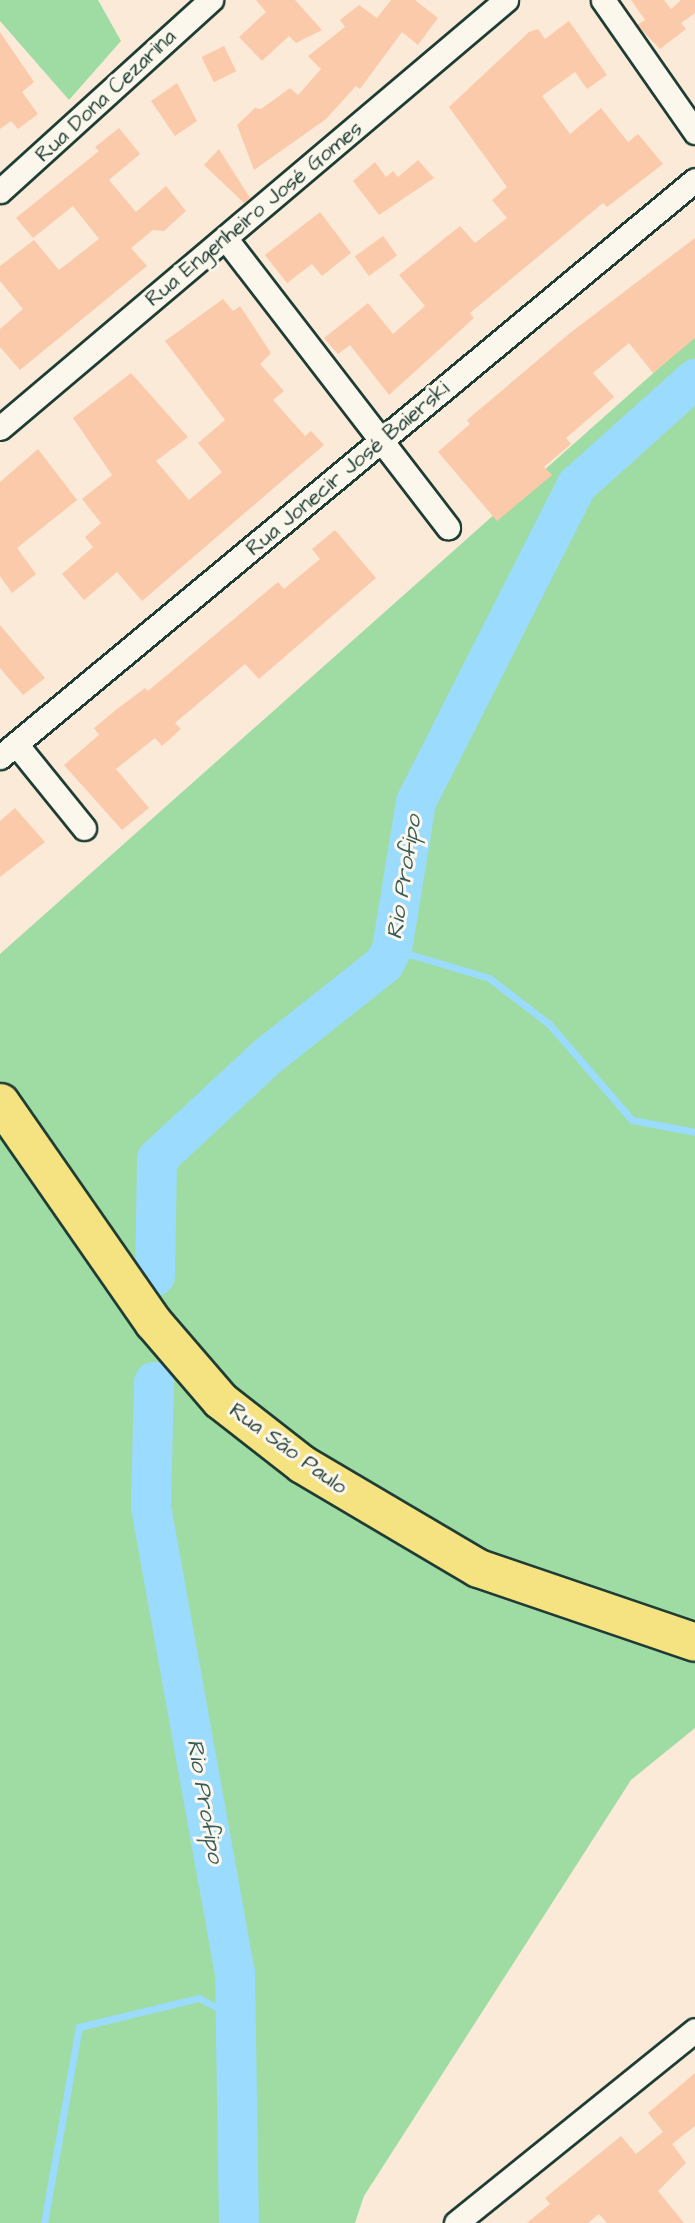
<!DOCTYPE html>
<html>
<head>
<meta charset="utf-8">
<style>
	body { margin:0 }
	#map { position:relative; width:695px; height:2223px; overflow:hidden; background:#fbead8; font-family:"Architects Daughter",sans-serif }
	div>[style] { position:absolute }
	.green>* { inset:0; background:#9fdca3 }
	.stream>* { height:7px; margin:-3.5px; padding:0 3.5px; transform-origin:3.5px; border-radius:3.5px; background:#9bdbfd }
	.river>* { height:40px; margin:-20px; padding:0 20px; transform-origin:20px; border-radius:20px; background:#9bdbfd }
	.building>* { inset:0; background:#fbcaaa; transform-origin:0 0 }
	.roads { filter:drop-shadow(2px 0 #1f3d34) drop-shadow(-2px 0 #1f3d34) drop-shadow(0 2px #1f3d34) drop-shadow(0 -2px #1f3d34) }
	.street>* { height:23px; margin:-11.5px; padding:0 11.5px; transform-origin:11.5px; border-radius:11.5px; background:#fbf7ec }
	.primary>* { height:37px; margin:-18.5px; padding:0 18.5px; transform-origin:18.5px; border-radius:18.5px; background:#f5e382 }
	span { translate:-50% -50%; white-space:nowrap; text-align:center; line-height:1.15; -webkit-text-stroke:6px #fbf7ec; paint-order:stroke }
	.street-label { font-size:21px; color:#1f3d34 }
	.water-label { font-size:23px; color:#385d5c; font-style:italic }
</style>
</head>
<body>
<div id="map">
	<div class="green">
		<i style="clip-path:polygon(0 0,98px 0,121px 41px,69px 100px,0 21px)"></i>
		<i style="clip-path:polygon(695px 336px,695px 1728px,631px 1780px,364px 2196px,355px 2223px,0 2223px,0 954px)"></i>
	</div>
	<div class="stream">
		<i style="left:392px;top:949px;width:101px;rotate:16.6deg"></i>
		<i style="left:489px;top:978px;width:76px;rotate:37.5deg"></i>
		<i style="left:549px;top:1024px;width:127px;rotate:49.2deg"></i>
		<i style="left:632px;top:1120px;width:64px;rotate:10.8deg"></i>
		<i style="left:44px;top:2223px;width:199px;rotate:-79.9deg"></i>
		<i style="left:79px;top:2027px;width:123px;rotate:-13.6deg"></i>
		<i style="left:199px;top:1998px;width:42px;rotate:28.4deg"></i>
	</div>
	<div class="river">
		<i style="left:155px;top:1276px;width:117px;rotate:-89deg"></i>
		<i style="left:157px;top:1159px;width:151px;rotate:-42.9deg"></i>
		<i style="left:268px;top:1056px;width:148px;rotate:-38.4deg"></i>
		<i style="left:384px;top:964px;width:17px;rotate:-62deg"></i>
		<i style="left:392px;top:949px;width:149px;rotate:-80.7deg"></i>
		<i style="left:416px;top:802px;width:356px;rotate:-63.1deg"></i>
		<i style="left:577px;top:485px;width:159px;rotate:-41.9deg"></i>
		<i style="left:154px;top:1382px;width:125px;rotate:91.4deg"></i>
		<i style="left:151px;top:1507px;width:473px;rotate:79.8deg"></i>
		<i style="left:235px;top:1972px;width:251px;rotate:89.1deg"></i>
	</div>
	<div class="building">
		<i style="clip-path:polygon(256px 0,295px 0,322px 30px,296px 43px,289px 36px,262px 61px,239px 37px,266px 12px)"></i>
		<i style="clip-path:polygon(391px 0,415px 0,438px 18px,418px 45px,402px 32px,360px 89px,356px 86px,326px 119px,254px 170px,237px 125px,255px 108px,261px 109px,290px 88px,298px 95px,321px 69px,308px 56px,345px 27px,340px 20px,359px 5px,377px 18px)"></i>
		<i style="clip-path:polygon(631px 0,664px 0,671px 9px,681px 0,695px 0,695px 13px,681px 23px,686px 29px,660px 49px,637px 25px,645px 20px)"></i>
		<i style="clip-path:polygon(569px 21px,607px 75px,587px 89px,575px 72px,542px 96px,570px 134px,601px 108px,628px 142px,638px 134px,663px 164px,607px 207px,603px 203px,470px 313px,474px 318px,389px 395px,350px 345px,338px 354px,324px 338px,368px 303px,393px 334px,425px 306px,399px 275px,460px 226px,475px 243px,507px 218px,492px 200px,507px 187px,449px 107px,529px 32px,538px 29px,545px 39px)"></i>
		<i style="clip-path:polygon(0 32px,34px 82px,22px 92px,38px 114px,18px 129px,11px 121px,0 129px)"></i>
		<i style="left:224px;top:46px;width:28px;height:25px;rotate:64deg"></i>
		<i style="clip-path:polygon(177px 83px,197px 121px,175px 136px,151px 101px)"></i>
		<i style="clip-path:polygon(119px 128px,140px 154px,109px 180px,136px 212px,166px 186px,186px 211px,164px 231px,153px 230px,131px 248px,147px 266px,20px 370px,0 347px,0 329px,23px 309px,0 281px,0 266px,34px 240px,59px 270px,99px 239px,73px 206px,33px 238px,16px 218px,99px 151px,95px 147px)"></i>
		<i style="clip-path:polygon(219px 149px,250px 198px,244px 203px,204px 165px)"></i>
		<i style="clip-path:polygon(418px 160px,434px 178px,379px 215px,353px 181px,375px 162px,386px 177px,393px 171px,398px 177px)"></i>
		<i style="clip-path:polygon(320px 212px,351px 253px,322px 276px,312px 264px,287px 283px,265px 255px)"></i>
		<i style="left:383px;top:236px;width:24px;height:35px;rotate:54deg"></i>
		<i style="clip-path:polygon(695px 238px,695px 338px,653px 373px,629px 343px,593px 373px,614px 397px,566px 438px,571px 444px,544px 467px,552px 475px,497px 521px,438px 452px,470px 424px,467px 420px,570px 333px)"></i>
		<i style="clip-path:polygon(223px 299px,233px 311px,240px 306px,271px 353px,260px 364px,284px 391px,273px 400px,305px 436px,311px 431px,324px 445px,142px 601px,117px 572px,84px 600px,62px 574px,93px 547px,85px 537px,101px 523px,82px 499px,112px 475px,73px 418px,131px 373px,188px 437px,156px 461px,189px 500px,222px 472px,198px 443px,225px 420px,165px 341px)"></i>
		<i style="clip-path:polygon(38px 449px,77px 500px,17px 548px,36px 574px,12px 593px,0 576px,0 482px)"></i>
		<i style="clip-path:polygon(335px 530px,376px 578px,259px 679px,245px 664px,175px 723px,181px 729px,162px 746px,155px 738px,116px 769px,149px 808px,122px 830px,64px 765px,99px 735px,94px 728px,117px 709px,145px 688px,148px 691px,278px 582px,284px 589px,320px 559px,312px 549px)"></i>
		<i style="clip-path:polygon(0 625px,45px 678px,23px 695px,0 668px)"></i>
		<i style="clip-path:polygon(15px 808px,45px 842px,0 877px,0 821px)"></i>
		<i style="clip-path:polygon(695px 2073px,695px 2126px,672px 2144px,668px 2138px,686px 2163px,658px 2191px,684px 2223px,607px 2223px,599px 2214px,588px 2223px,527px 2223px,550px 2204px,545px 2198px,621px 2136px,636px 2154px,663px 2132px,648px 2113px)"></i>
	</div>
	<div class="roads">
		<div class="street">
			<i style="left:603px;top:0;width:161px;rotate:55.1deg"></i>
			<i style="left:0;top:191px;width:285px;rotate:-42.2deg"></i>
			<i style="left:226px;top:239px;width:364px;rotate:52.4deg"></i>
			<i style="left:0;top:428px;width:663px;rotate:-40.23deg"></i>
			<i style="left:16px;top:744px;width:108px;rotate:51deg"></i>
			<i style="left:0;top:757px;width:903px;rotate:-39.7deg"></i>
			<i style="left:456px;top:2223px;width:307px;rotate:-38.9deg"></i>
		</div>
		<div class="primary">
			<i style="left:0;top:1102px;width:268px;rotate:55.2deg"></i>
			<i style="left:153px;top:1322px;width:103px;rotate:49.3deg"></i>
			<i style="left:220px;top:1400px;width:104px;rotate:38deg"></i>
			<i style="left:302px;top:1464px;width:204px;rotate:30.6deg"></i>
			<i style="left:478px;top:1568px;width:229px;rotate:18.8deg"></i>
		</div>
	</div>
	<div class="street-label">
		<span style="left:106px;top:96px;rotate:-43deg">Rua Dona Cezarina</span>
		<span style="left:254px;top:214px;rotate:-40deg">Rua Engenheiro José Gomes</span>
		<span style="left:348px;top:469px;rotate:-40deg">Rua Jonecir José Baierski</span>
		<span style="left:288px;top:1449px;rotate:36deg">Rua São Paulo</span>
	</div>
	<div class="water-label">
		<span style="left:404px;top:877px;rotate:-81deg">Rio Profipo</span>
		<span style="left:205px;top:1801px;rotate:80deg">Rio Profipo</span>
	</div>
</div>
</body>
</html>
